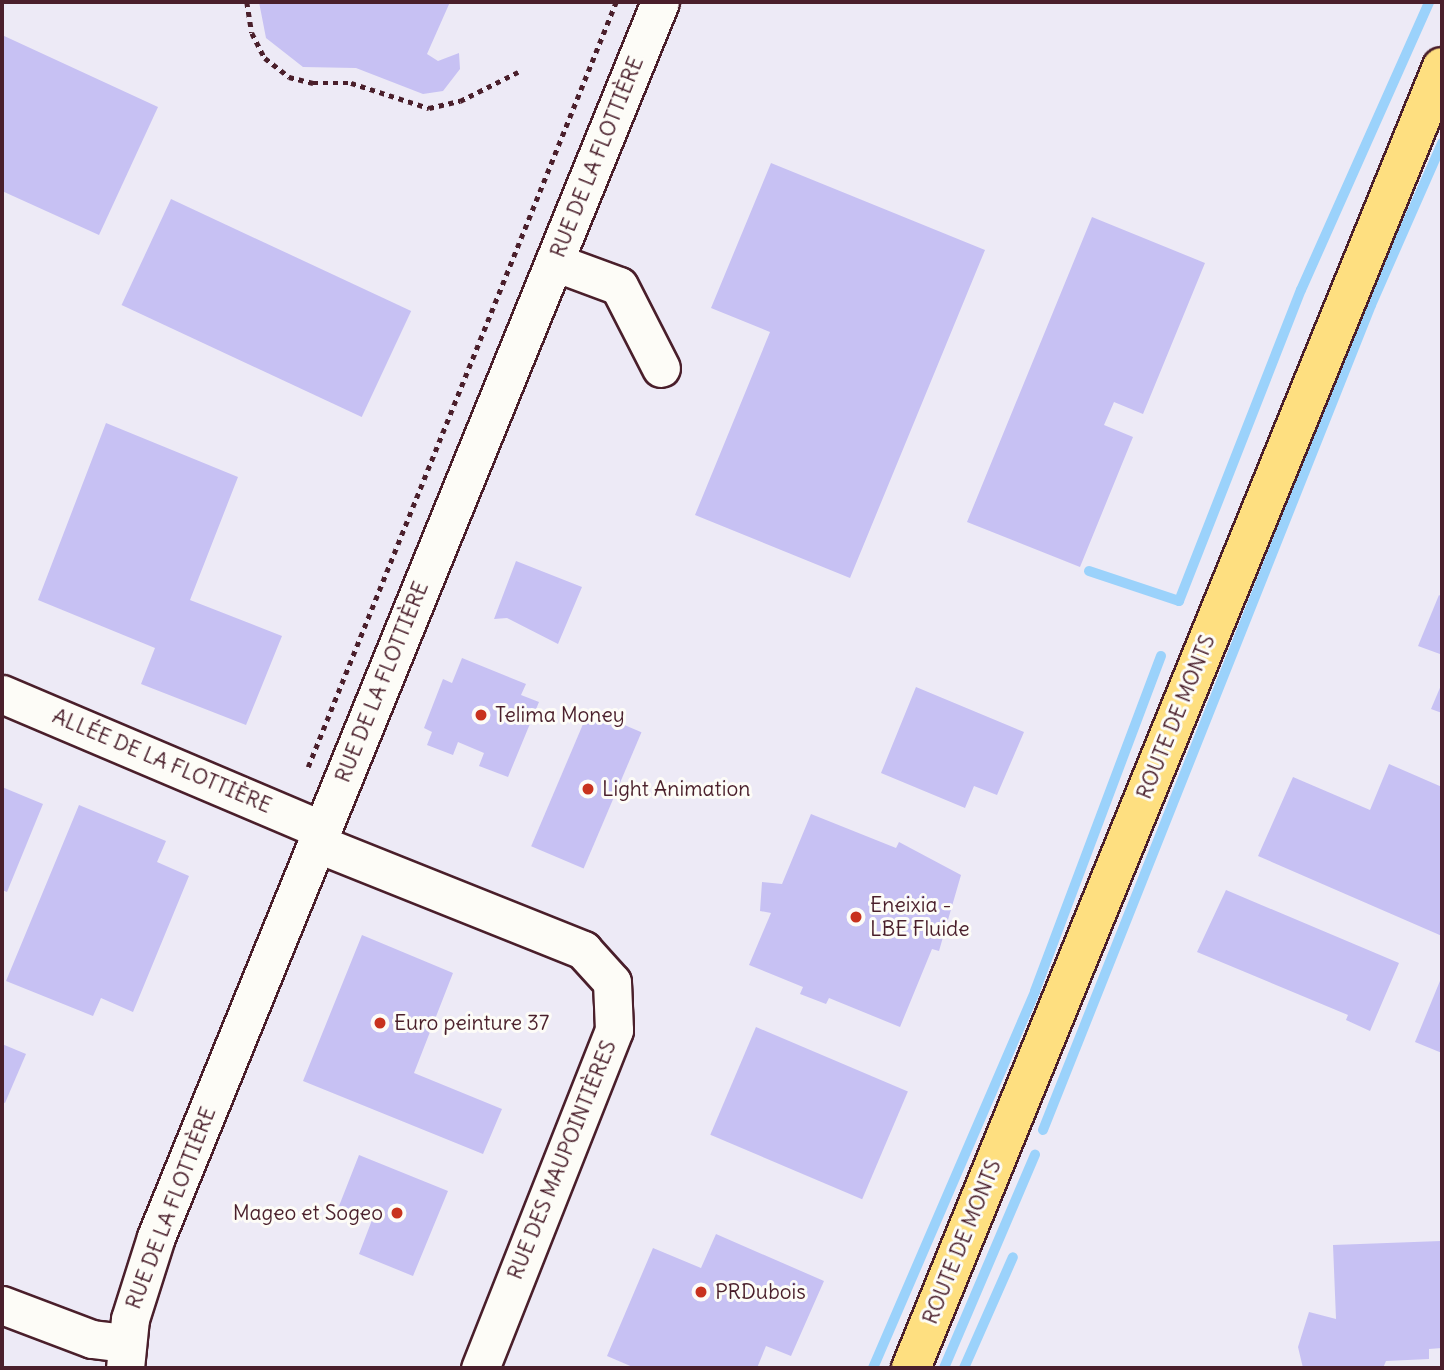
<!DOCTYPE html>
<html>
<head>
<meta charset="utf-8">
<style>
	body { margin:0 }
	#map { position:relative; width:1444px; height:1370px; overflow:hidden; background:#fdfcf7; font-family:Delius,sans-serif }
	div>[style] { position:absolute }
	.built>* { inset:0; background:#edeaf6; transform-origin:0 0 }
	.stream>* { height:10px; margin:-5px; padding:0 5px; transform-origin:5px; border-radius:5px; background:#9bd2fb }
	.building>* { inset:0; background:#c7c1f3; transform-origin:0 0 }
	.path>* { height:4.5px; margin-top:-2.25px; transform-origin:0; background:repeating-linear-gradient(90deg,#4a1f2b 0 5px,transparent 0 10px) }
	.roads { filter:drop-shadow(2px 0 #4a1f2b) drop-shadow(-2px 0 #4a1f2b) drop-shadow(0 2px #4a1f2b) drop-shadow(0 -2px #4a1f2b) }
	.minor>* { height:37px; margin:-18.5px; padding:0 18.5px; transform-origin:18.5px; border-radius:18.5px; background:#fdfcf7 }
	.major>* { height:38px; margin:-19px; padding:0 19px; transform-origin:19px; border-radius:19px; background:#fedf80 }
	.dots>* { width:19px; height:19px; translate:-50% -50%; box-sizing:border-box; border:4px solid #fdfcf7; border-radius:50% }
	span { translate:-50% -50%; white-space:nowrap; text-align:center; line-height:1.15; -webkit-text-stroke:6px #fdfcf7; paint-order:stroke }
	.street-label { font-size:21px; color:#4a1f2b }
	.poi-label { font-size:21px; color:#4a1f2b }
	.left { translate:0 -50%; text-align:left }
	.right { translate:-100% -50%; text-align:right }
	.frame { position:absolute; inset:0; border:4px solid #4a1f2b; pointer-events:none }
</style>
</head>
<body>
<div id="map">
	<div class="built">
		<i style="left:2px;top:2px;width:1440px;height:1366px"></i>
	</div>
	<div class="stream">
		<i style="left:1089px;top:571px;width:95px;rotate:18.4deg"></i>
		<i style="left:1179px;top:601px;width:334px;rotate:-68.6deg"></i>
		<i style="left:1301px;top:290px;width:315px;rotate:-66deg"></i>
		<i style="left:1043px;top:1130px;width:888px;rotate:-68.32deg"></i>
		<i style="left:1371px;top:305px;width:177px;rotate:-66.3deg"></i>
		<i style="left:873px;top:1368px;width:410px;rotate:-66.7deg"></i>
		<i style="left:1035px;top:991px;width:358px;rotate:-69.4deg"></i>
		<i style="left:944px;top:1368px;width:232px;rotate:-66.9deg"></i>
		<i style="left:964px;top:1368px;width:121px;rotate:-66.2deg"></i>
	</div>
	<div class="building">
		<i style="clip-path:polygon(259px 2px,450px 2px,427px 54px,438px 61px,459px 53px,460px 69px,443px 91px,423px 94px,356px 68px,303px 67px,266px 38px)"></i>
		<i style="clip-path:polygon(2px 35px,158px 107px,99px 235px,2px 191px)"></i>
		<i style="clip-path:polygon(771px 163px,985px 250px,850px 578px,695px 515px,770px 332px,711px 308px)"></i>
		<i style="left:171px;top:199px;width:265px;height:117px;rotate:25deg"></i>
		<i style="clip-path:polygon(1092px 217px,1205px 263px,1143px 414px,1114px 402px,1104px 425px,1133px 437px,1080px 567px,967px 522px)"></i>
		<i style="clip-path:polygon(106px 423px,238px 477px,190px 600px,282px 636px,246px 725px,141px 684px,155px 648px,38px 600px)"></i>
		<i style="clip-path:polygon(516px 561px,582px 587px,558px 644px,507px 618px,494px 619px)"></i>
		<i style="clip-path:polygon(1439px 595px,1442px 597px,1440px 654px,1418px 646px)"></i>
		<i style="clip-path:polygon(462px 658px,526px 684px,521px 695px,539px 702px,508px 777px,479px 766px,484px 753px,458px 742px,453px 755px,427px 745px,432px 732px,424px 728px,443px 679px,452px 683px)"></i>
		<i style="clip-path:polygon(1442px 683px,1442px 713px,1431px 709px)"></i>
		<i style="clip-path:polygon(916px 687px,1024px 732px,997px 795px,974px 786px,965px 808px,881px 773px)"></i>
		<i style="left:589px;top:710px;width:57px;height:148px;rotate:23deg"></i>
		<i style="clip-path:polygon(1389px 764px,1442px 787px,1442px 936px,1258px 856px,1293px 777px,1370px 810px)"></i>
		<i style="clip-path:polygon(2px 787px,43px 804px,7px 892px,2px 890px)"></i>
		<i style="clip-path:polygon(79px 805px,166px 841px,157px 862px,189px 876px,133px 1012px,101px 998px,93px 1016px,6px 981px)"></i>
		<i style="clip-path:polygon(811px 814px,896px 848px,899px 842px,961px 875px,939px 951px,932px 949px,900px 1027px,829px 998px,826px 1004px,800px 994px,803px 987px,749px 965px,771px 913px,760px 911px,762px 882px,782px 884px)"></i>
		<i style="clip-path:polygon(1226px 890px,1399px 963px,1370px 1031px,1346px 1020px,1348px 1015px,1197px 952px)"></i>
		<i style="clip-path:polygon(362px 935px,453px 973px,414px 1073px,502px 1109px,483px 1154px,303px 1081px)"></i>
		<i style="clip-path:polygon(1442px 976px,1442px 1053px,1415px 1042px)"></i>
		<i style="left:756px;top:1027px;width:165px;height:117px;rotate:23deg"></i>
		<i style="clip-path:polygon(2px 1044px,26px 1054px,5px 1103px,2px 1102px)"></i>
		<i style="clip-path:polygon(359px 1155px,448px 1191px,413px 1276px,359px 1254px,372px 1220px,339px 1206px)"></i>
		<i style="clip-path:polygon(716px 1234px,824px 1281px,791px 1356px,766px 1346px,757px 1368px,635px 1368px,607px 1356px,653px 1248px,701px 1268px)"></i>
		<i style="clip-path:polygon(1441px 1241px,1442px 1348px,1429px 1349px,1429px 1359px,1386px 1361px,1383px 1368px,1303px 1368px,1298px 1347px,1309px 1312px,1336px 1319px,1333px 1245px)"></i>
	</div>
	<div class="path">
		<i style="left:247px;top:2px;width:31px;rotate:81deg"></i>
		<i style="left:252px;top:33px;width:28px;rotate:63deg"></i>
		<i style="left:265px;top:58px;width:31px;rotate:38deg"></i>
		<i style="left:289px;top:77px;width:25px;rotate:14deg"></i>
		<i style="left:313px;top:83px;width:38px"></i>
		<i style="left:351px;top:83px;width:82px;rotate:17.8deg"></i>
		<i style="left:429px;top:108px;width:32px;rotate:-13deg"></i>
		<i style="left:460px;top:101px;width:65px;rotate:-26.6deg"></i>
		<i style="left:308px;top:767px;width:825px;rotate:-68.07deg"></i>
	</div>
	<div class="roads">
		<div class="minor">
			<i style="left:554px;top:262px;width:69px;rotate:20.3deg"></i>
			<i style="left:619px;top:286px;width:92px;rotate:62.9deg"></i>
			<i style="left:2px;top:694px;width:348px;rotate:23deg"></i>
			<i style="left:316px;top:843px;width:288px;rotate:21.8deg"></i>
			<i style="left:583px;top:950px;width:43px;rotate:47.8deg"></i>
			<i style="left:612px;top:982px;width:48px;rotate:87.6deg"></i>
			<i style="left:614px;top:1030px;width:364px;rotate:111.6deg"></i>
			<i style="left:2px;top:1305px;width:96px;rotate:20.7deg"></i>
			<i style="left:92px;top:1339px;width:34px;rotate:7deg"></i>
			<i style="left:125px;top:1368px;width:49px;rotate:-84.2deg"></i>
			<i style="left:130px;top:1319px;width:86px;rotate:-72.4deg"></i>
			<i style="left:156px;top:1237px;width:1334px;rotate:-67.8deg"></i>
		</div>
		<div class="major">
			<i style="left:911px;top:1368px;width:1405px;rotate:-67.8deg"></i>
		</div>
	</div>
	<div class="dots">
		<i style="left:481px;top:715px;background:#c8321e"></i>
		<i style="left:588px;top:789px;background:#c8321e"></i>
		<i style="left:856px;top:917px;background:#c8321e"></i>
		<i style="left:380px;top:1023px;background:#c8321e"></i>
		<i style="left:397px;top:1213px;background:#c8321e"></i>
		<i style="left:701px;top:1292px;background:#c8321e"></i>
	</div>
	<div class="street-label">
		<span style="left:597px;top:157px;rotate:-68deg">RUE DE LA FLOTTIÈRE</span>
		<span style="left:382px;top:682px;rotate:-68deg">RUE DE LA FLOTTIÈRE</span>
		<span style="left:1176px;top:717px;rotate:-68deg">ROUTE DE MONTS</span>
		<span style="left:162px;top:761px;rotate:23deg">ALLÉE DE LA FLOTTIÈRE</span>
		<span style="left:562px;top:1160px;rotate:-68deg">RUE DES MAUPOINTIÈRES</span>
		<span style="left:171px;top:1208px;rotate:-69deg">RUE DE LA FLOTTIÈRE</span>
		<span style="left:962px;top:1242px;rotate:-68deg">ROUTE DE MONTS</span>
	</div>
	<div class="poi-label">
		<span class="left" style="left:495px;top:715px">Telima Money</span>
		<span class="left" style="left:602px;top:789px">Light Animation</span>
		<span class="left" style="left:870px;top:917px">Eneixia -<br>LBE Fluide</span>
		<span class="left" style="left:394px;top:1023px">Euro peinture 37</span>
		<span class="right" style="left:383px;top:1213px">Mageo et Sogeo</span>
		<span class="left" style="left:715px;top:1292px">PRDubois</span>
	</div>
	<div class="frame"></div>
</div>
</body>
</html>
